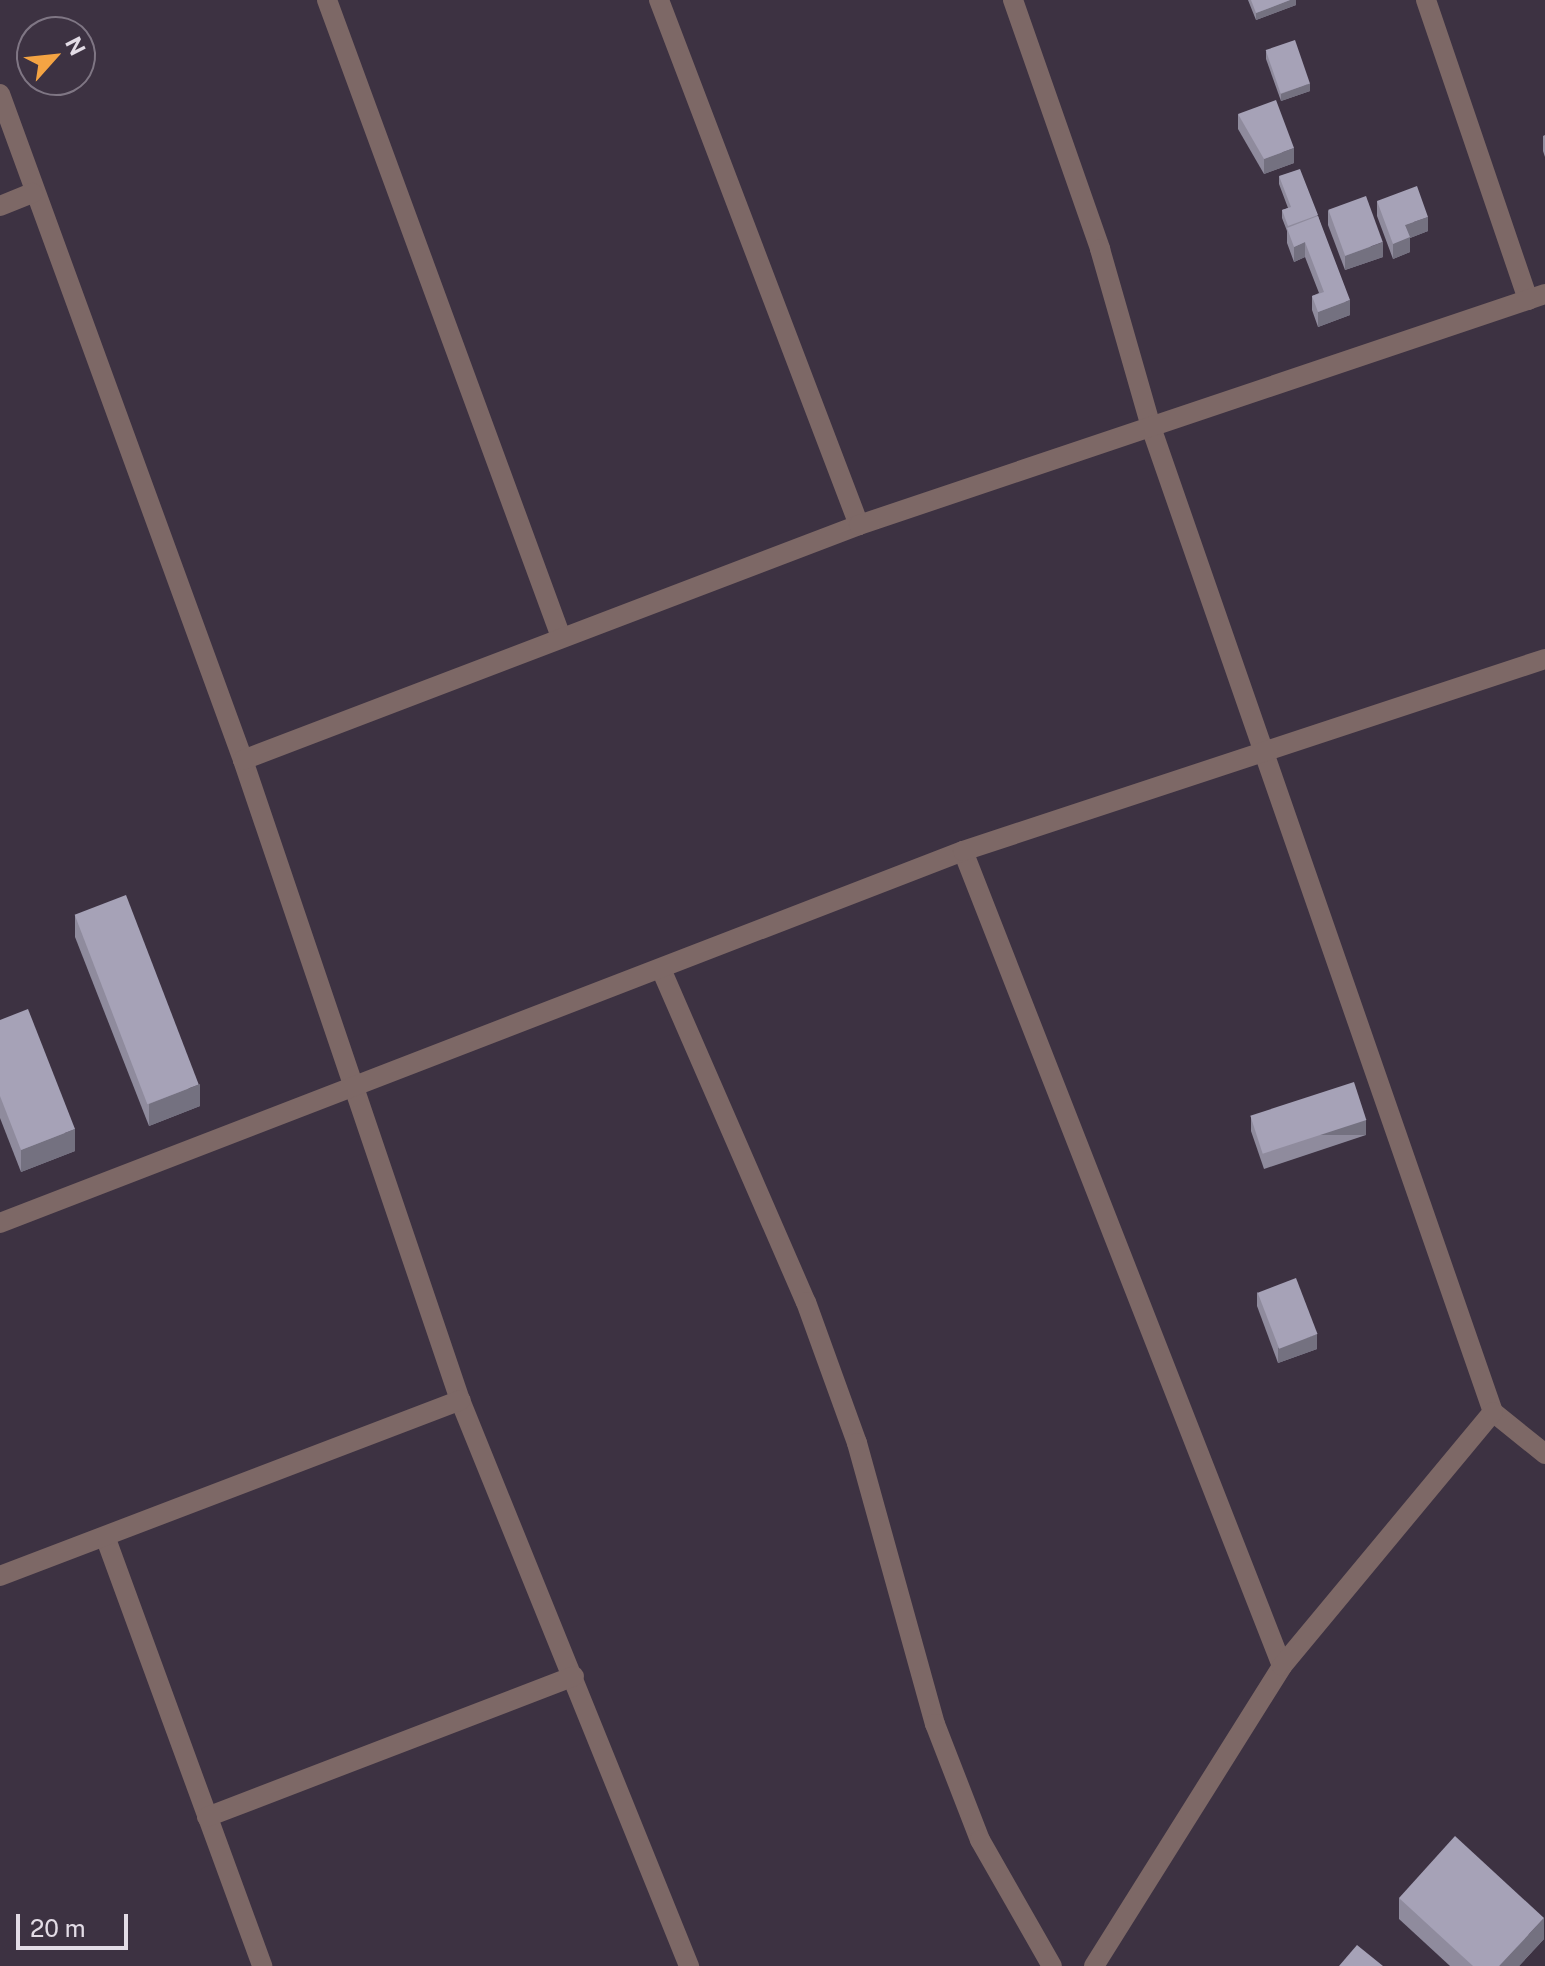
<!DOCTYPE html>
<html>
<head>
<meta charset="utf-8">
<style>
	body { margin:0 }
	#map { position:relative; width:1545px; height:1966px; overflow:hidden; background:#3d3242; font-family:"Public Sans",sans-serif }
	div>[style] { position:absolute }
	.minor>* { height:20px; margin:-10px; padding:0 10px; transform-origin:10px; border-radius:10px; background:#7d6866 }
	.wall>* { inset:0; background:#8f8b9d }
	.shaded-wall>* { inset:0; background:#747180; transform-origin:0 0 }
	.building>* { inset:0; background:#a6a2b7; transform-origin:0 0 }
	span { translate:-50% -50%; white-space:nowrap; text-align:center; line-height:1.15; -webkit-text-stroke:8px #3d3242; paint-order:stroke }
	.north { position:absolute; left:16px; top:16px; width:80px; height:80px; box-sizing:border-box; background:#3d3242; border:2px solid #7f7684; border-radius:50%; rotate:63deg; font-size:22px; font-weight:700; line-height:32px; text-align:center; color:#e3dce6 }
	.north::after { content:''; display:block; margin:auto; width:28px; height:36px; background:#f4a443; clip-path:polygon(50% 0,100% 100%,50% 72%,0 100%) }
	.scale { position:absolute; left:16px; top:1914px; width:112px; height:36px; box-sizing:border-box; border:4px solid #e3dce6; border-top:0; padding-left:10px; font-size:24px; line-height:28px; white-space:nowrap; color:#e3dce6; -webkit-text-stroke:6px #3d3242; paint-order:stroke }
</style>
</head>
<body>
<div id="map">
	<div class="minor">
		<i style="left:327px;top:0;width:679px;rotate:69.83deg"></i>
		<i style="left:659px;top:0;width:562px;rotate:69.15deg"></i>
		<i style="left:1013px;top:0;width:264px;rotate:70.7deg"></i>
		<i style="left:1100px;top:249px;width:188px;rotate:74deg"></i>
		<i style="left:1152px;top:430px;width:1040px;rotate:70.85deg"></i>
		<i style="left:1493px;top:1412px;width:67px;rotate:38.9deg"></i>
		<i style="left:1426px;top:0;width:317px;rotate:71.2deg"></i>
		<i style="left:0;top:94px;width:709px;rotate:69.95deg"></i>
		<i style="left:243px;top:760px;width:676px;rotate:71.27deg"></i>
		<i style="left:460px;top:1400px;width:611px;rotate:67.97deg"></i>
		<i style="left:0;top:206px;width:35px;rotate:-22deg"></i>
		<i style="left:243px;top:760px;width:659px;rotate:-20.88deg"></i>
		<i style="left:859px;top:525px;width:724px;rotate:-18.61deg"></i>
		<i style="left:963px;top:851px;width:875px;rotate:68.62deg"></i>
		<i style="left:661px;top:969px;width:363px;rotate:66.5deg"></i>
		<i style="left:806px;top:1302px;width:150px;rotate:70.1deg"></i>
		<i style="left:857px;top:1443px;width:292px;rotate:74.5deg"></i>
		<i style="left:935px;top:1724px;width:124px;rotate:68.8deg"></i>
		<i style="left:980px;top:1840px;width:145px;rotate:60.3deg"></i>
		<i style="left:0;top:1223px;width:1032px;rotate:-21.12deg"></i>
		<i style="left:963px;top:851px;width:613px;rotate:-18.26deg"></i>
		<i style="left:106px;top:1539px;width:455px;rotate:69.9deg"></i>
		<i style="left:0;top:1576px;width:493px;rotate:-20.9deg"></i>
		<i style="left:207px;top:1817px;width:393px;rotate:-21deg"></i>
		<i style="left:1094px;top:1966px;width:354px;rotate:-57.9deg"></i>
		<i style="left:1282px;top:1666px;width:330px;rotate:-50.3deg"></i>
	</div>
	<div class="wall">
		<i style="clip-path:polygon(1248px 0,1296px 0,1296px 5px,1256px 20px)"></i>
		<i style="clip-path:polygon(1266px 51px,1310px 91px,1281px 101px,1266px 59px)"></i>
		<i style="clip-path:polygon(1238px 114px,1294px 163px,1264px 174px,1238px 129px)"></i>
		<i style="clip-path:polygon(1545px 135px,1545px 157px,1543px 151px,1543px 136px)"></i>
		<i style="clip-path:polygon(1279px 176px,1318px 216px,1350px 315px,1318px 327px,1312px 310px,1312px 296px,1319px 293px,1305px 257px,1294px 262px,1287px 243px,1287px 231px,1282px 218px,1282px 210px,1288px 208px,1279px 184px)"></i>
		<i style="clip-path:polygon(1377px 201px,1428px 231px,1410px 238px,1410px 252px,1393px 259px,1377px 216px)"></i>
		<i style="clip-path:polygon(1328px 210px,1383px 257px,1345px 270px,1328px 225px)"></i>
		<i style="clip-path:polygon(75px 915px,200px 1106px,149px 1126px,75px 937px)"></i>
		<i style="clip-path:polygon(0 1020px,75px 1151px,21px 1172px,0 1118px)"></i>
		<i style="clip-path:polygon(1251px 1117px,1366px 1135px,1264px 1169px,1251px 1131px)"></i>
		<i style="clip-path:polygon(1257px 1292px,1317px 1349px,1278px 1363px,1257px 1306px)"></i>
		<i style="clip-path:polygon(1399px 1898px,1544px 1939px,1519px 1966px,1450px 1966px,1399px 1919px)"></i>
	</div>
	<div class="shaded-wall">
		<i style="clip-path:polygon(1290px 0,1296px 0,1296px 5px,1256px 20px,1256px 13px)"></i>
		<i style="clip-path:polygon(1310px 83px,1310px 91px,1281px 101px,1281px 94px)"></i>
		<i style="clip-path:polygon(1294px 148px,1294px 163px,1264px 174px,1264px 159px)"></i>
		<i style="clip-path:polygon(1428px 217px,1428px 231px,1410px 238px,1410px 252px,1393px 259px,1393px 244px,1405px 225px)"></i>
		<i style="clip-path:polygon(1305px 242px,1305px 257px,1294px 262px,1294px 247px)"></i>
		<i style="clip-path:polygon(1383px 242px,1383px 257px,1345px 270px,1345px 256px)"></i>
		<i style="clip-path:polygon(1350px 300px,1350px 315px,1318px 327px,1318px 312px)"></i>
		<i style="clip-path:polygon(200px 1084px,200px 1106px,149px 1126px,149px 1104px)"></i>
		<i style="left:1366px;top:1120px;width:15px;height:108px;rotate:90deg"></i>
		<i style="clip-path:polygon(75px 1129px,75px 1151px,21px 1172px,21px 1150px)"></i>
		<i style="clip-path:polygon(1317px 1334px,1317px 1349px,1278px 1363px,1278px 1348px)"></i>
		<i style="clip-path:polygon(1544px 1918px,1544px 1939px,1519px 1966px,1499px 1966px)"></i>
	</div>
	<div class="building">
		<i style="clip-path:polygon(1251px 0,1290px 0,1256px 13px)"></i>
		<i style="left:1295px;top:40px;width:46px;height:31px;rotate:71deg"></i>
		<i style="clip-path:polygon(1276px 100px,1294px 148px,1264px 159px,1238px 114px)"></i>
		<i style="clip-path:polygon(1300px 169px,1318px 215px,1288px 226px,1282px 210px,1291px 207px,1279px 176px)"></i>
		<i style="clip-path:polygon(1417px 186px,1428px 217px,1405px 225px,1410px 237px,1393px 244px,1377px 201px)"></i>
		<i style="left:1366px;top:196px;width:49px;height:40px;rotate:70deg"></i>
		<i style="clip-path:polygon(1318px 216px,1350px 300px,1318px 312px,1312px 296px,1324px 292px,1305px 242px,1294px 247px,1287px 228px)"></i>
		<i style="left:126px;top:895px;width:203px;height:55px;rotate:69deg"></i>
		<i style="clip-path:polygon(28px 1009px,75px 1129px,21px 1150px,0 1096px,0 1020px)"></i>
		<i style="left:1354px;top:1082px;width:40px;height:109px;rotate:72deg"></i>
		<i style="left:1296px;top:1278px;width:60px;height:41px;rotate:69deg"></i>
		<i style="clip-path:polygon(1455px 1836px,1544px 1918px,1499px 1966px,1473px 1966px,1399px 1898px)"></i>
		<i style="clip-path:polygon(1357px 1945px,1383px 1966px,1339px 1966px)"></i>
	</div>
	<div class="north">N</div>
	<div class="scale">20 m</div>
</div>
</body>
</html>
